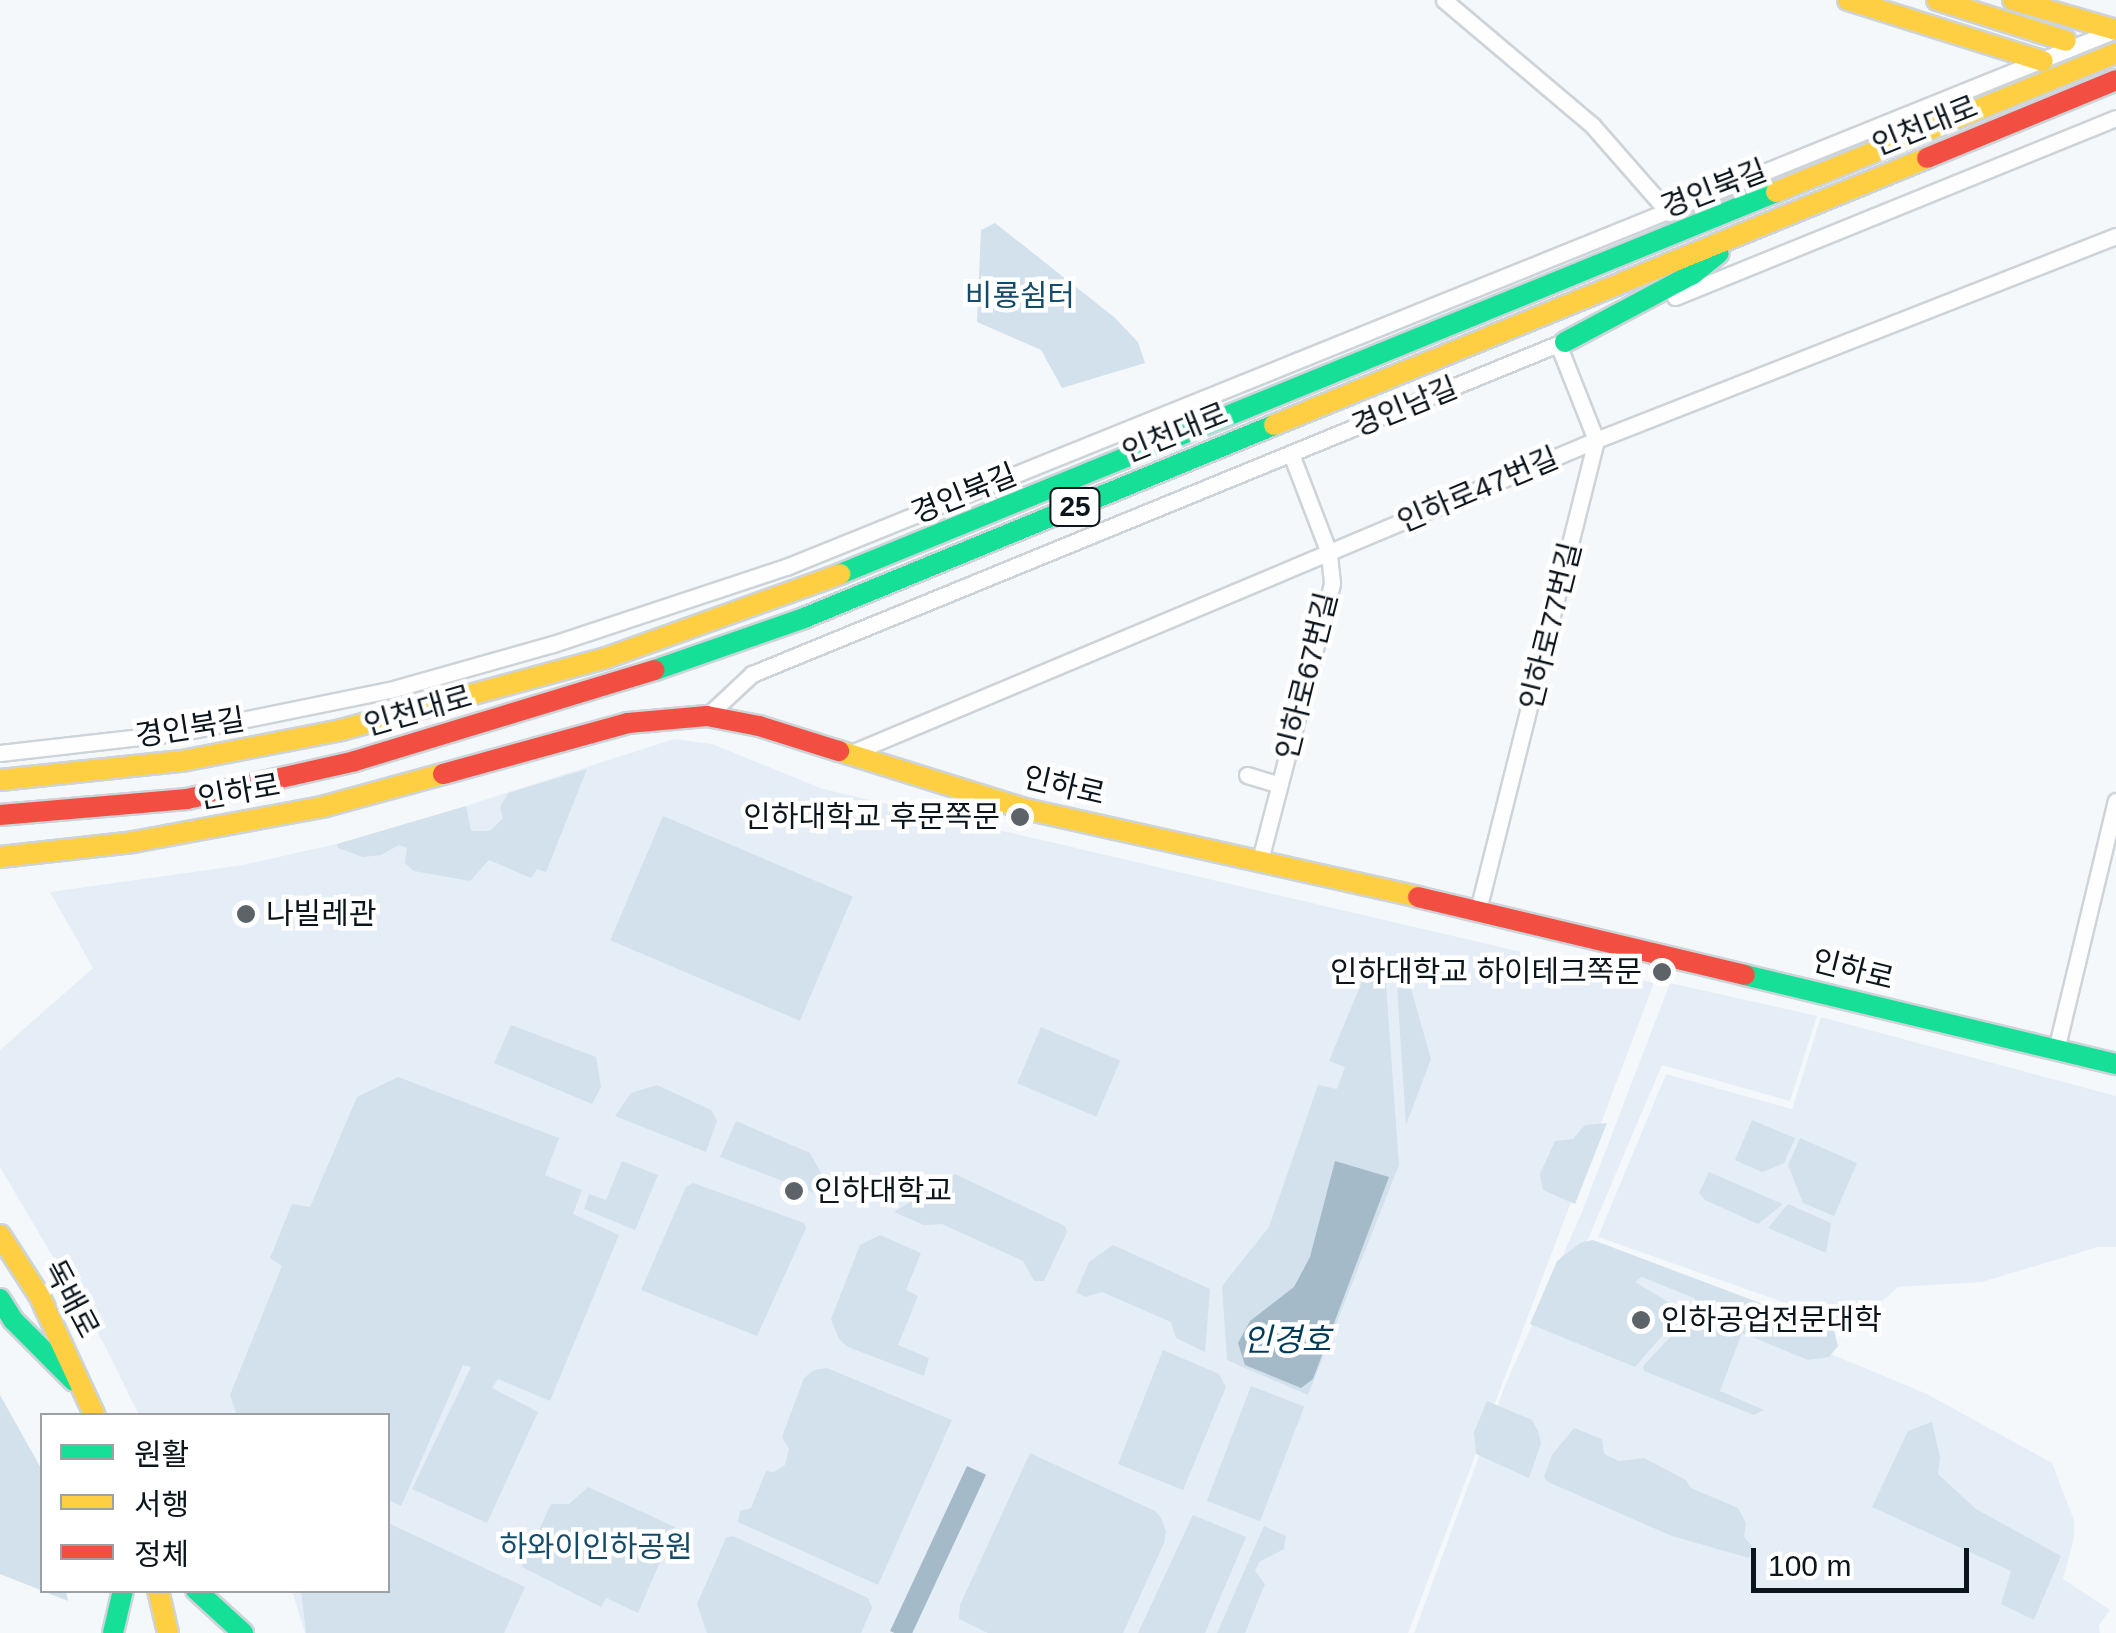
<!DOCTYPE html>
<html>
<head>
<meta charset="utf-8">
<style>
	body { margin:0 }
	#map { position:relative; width:2116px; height:1633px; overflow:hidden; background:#f5f8fb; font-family:Arial,"Noto Sans KR",sans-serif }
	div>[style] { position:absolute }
	.built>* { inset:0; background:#e5eef6 }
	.green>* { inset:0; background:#d2e1ec; transform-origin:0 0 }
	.water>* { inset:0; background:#a4bac9; transform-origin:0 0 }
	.roads { filter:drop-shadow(2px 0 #cdd4d9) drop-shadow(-2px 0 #cdd4d9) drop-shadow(0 2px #cdd4d9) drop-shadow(0 -2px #cdd4d9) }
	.street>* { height:15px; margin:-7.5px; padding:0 7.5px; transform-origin:7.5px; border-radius:7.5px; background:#fefefe }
	.fast>* { height:20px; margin:-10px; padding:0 10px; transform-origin:10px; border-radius:10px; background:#16e098 }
	.slow>* { height:20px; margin:-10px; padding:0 10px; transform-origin:10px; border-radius:10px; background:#ffcf43 }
	.jam>* { height:20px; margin:-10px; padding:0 10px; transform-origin:10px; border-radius:10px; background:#f24e42 }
	.dots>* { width:28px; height:28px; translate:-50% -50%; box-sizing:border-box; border:5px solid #fff; border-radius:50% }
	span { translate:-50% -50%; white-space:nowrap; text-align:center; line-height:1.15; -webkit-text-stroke:9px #fff; paint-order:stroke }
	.shield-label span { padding:2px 8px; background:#fff; border:2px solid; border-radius:8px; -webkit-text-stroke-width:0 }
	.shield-label { font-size:28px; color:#0a151c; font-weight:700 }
	.street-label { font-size:30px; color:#0a151c }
	.park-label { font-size:30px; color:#144b6a }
	.poi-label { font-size:30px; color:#0a151c }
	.right { translate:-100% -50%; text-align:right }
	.left { translate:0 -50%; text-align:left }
	.water-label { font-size:32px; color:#003b59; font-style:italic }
	.legend { position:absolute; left:40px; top:1413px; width:350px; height:180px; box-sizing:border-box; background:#fff; border:2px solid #9da1a4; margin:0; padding:12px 18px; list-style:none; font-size:30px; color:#0a151c }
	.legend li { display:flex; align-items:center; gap:20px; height:50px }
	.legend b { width:50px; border:2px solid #9da1a4 }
	.scale { position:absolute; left:1751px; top:1548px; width:218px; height:45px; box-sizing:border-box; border:5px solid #0a151c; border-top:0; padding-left:12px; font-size:30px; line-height:35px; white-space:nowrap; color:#0a151c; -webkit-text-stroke:8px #fff; paint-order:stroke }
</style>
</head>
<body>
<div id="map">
	<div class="built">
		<i style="clip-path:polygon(674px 739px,712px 744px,823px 789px,1654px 983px,1408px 1633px,305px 1633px,292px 1591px,388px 1590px,388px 1416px,139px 1415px,104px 1344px,0 1167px,0 1050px,93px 968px,50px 892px,243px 865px,372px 836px)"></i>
		<i style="clip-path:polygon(1670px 983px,1817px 1016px,1790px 1101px,1662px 1065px,1583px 1251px,1927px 1394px,2052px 1463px,2074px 1520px,2074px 1539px,2063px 1579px,2110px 1610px,2099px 1625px,2100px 1633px,1414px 1633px,1504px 1388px,1582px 1212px)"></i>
		<i style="clip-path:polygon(1821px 1017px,2116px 1096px,2116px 1247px,2098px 1247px,1982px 1282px,1898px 1287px,1854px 1327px,1598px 1237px,1666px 1074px,1792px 1109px)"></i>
	</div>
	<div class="green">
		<i style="clip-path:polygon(995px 223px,1114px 317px,1138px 342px,1145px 363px,1062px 388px,1041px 350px,977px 322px,981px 230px)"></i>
		<i style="clip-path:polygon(587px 769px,546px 872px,537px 869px,531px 878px,489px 860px,470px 881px,414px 871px,405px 863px,407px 848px,399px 845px,381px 855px,363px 857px,338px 848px,337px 844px,466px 806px,471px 831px,490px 831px,503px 818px,500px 807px,508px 793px)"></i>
		<i style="left:663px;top:816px;width:206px;height:135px;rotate:23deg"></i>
		<i style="clip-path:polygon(1368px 967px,1385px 970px,1399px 1165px,1308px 1395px,1227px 1360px,1222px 1286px,1269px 1227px,1318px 1085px,1337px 1089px,1345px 1067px,1329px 1061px)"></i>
		<i style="clip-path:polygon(1396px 971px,1408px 978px,1431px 1059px,1406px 1125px)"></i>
		<i style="clip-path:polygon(511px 1025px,596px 1057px,601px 1087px,592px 1104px,494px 1063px)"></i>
		<i style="left:1041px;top:1027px;width:86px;height:61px;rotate:23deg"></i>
		<i style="clip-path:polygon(398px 1077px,559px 1138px,545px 1175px,582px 1190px,573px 1214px,619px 1235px,550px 1401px,498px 1379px,492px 1388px,538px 1412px,487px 1523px,412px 1489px,471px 1367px,463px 1365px,401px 1506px,388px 1500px,388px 1416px,237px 1415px,230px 1395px,282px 1266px,270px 1258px,292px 1204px,310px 1207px,357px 1097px)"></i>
		<i style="clip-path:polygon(657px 1085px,711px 1110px,717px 1121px,706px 1152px,615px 1116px,631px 1093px)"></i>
		<i style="clip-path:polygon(1752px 1120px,1795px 1138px,1784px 1163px,1762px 1172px,1735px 1160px)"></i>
		<i style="clip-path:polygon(736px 1121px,810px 1153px,822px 1175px,820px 1195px,720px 1157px)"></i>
		<i style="clip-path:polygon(1607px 1123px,1575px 1204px,1543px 1190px,1540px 1174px,1555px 1141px,1573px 1139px,1585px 1125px)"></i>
		<i style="clip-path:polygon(1800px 1138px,1857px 1163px,1834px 1216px,1803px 1203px,1788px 1165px)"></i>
		<i style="clip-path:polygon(622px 1161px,658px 1175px,635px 1230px,584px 1209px,589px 1194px,606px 1200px)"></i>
		<i style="clip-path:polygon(1709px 1172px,1783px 1204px,1758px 1224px,1705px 1200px,1699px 1193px)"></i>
		<i style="clip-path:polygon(955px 1174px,1065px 1226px,1067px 1232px,1044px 1281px,1034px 1281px,1023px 1261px,942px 1224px,924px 1225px,894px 1212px)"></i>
		<i style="clip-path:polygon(693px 1183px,804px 1223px,806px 1228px,757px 1336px,641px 1290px,686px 1187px)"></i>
		<i style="clip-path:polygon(1788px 1204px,1831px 1223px,1826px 1253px,1768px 1228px)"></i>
		<i style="clip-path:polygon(880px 1235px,921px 1253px,906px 1290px,918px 1296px,898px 1345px,929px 1358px,924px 1376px,848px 1347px,839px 1339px,831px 1319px,860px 1245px)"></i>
		<i style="clip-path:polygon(1593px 1240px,1834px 1331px,1838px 1346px,1829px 1357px,1808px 1360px,1742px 1333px,1720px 1391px,1764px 1410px,1754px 1415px,1644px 1371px,1643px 1366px,1692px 1314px,1704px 1308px,1694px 1298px,1642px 1277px,1635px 1282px,1680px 1309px,1679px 1316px,1635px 1367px,1530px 1324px,1557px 1261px,1580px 1243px)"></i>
		<i style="clip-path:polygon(1113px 1245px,1210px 1289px,1205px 1352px,1176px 1338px,1171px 1322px,1102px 1292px,1085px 1297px,1076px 1292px,1089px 1262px)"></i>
		<i style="clip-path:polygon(1163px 1350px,1219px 1374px,1226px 1387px,1183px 1490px,1118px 1464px)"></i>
		<i style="clip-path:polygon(827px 1368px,952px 1420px,878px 1585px,738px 1522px,740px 1511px,751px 1508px,766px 1471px,774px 1472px,785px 1465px,789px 1449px,782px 1437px,804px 1378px,814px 1370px)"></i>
		<i style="left:1251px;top:1386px;width:57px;height:123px;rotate:21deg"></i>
		<i style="clip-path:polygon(0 1395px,42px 1470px,42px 1590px,66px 1591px,68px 1601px,0 1574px)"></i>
		<i style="clip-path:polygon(1487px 1401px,1532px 1420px,1538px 1431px,1541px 1443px,1529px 1478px,1476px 1454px,1474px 1432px)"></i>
		<i style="clip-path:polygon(1932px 1422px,1940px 1458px,1938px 1474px,1976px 1509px,2061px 1556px,2034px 1620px,2001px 1604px,2011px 1571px,1872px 1507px,1908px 1431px)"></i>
		<i style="clip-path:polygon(1574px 1428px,1602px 1439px,1604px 1454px,1619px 1461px,1644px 1458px,1686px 1480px,1691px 1488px,1738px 1508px,1746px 1523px,1744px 1537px,1752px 1546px,1749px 1558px,1672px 1536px,1548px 1482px,1544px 1477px,1552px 1455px)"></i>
		<i style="clip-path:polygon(1030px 1453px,1155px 1511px,1161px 1518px,1166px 1532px,1164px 1543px,1123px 1633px,988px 1633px,959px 1619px,960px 1605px)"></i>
		<i style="clip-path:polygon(588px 1487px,675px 1527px,638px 1613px,606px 1598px,601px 1607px,522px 1567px,551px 1504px,569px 1504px)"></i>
		<i style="clip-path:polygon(1193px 1515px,1246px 1537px,1205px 1633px,1138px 1633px)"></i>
		<i style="clip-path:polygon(388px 1523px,525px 1587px,504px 1633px,306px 1633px,301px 1591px,388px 1590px)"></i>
		<i style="clip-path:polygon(1264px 1526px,1286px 1536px,1284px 1549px,1259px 1562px,1255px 1571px,1265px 1584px,1245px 1633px,1217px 1633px)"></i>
		<i style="clip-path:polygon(733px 1536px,868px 1598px,872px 1608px,861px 1633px,707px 1633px,697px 1604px,726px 1538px)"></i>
	</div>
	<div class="water">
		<i style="clip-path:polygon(1335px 1161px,1389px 1177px,1313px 1379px,1301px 1388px,1245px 1365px,1238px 1343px,1250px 1321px,1294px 1287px,1310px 1257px)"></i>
		<i style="left:967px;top:1466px;width:21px;height:182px;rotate:25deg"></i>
	</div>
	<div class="roads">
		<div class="street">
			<i style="left:1444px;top:0;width:194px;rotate:40.2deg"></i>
			<i style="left:1592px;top:125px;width:117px;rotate:48.8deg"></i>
			<i style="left:1675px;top:297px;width:476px;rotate:-22.1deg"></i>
			<i style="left:707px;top:716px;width:62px;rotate:-43deg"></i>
			<i style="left:752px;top:674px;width:884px;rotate:-22.27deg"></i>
			<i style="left:0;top:753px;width:184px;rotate:-6.5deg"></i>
			<i style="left:183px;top:732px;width:211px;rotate:-11.5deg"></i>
			<i style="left:390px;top:690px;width:169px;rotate:-15.8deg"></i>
			<i style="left:553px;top:644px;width:245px;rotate:-18.3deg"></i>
			<i style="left:786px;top:567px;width:1434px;rotate:-21.99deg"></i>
			<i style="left:849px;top:754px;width:810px;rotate:-22.8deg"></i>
			<i style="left:1596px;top:440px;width:559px;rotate:-21.42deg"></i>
			<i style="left:1247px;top:775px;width:34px;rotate:17deg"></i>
			<i style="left:1260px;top:860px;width:286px;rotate:-75.4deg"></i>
			<i style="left:1332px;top:583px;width:30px;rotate:-96deg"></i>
			<i style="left:1329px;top:553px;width:106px;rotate:-111deg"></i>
			<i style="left:1478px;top:910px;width:485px;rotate:-75.9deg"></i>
			<i style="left:1596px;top:440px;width:103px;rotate:-111.6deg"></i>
			<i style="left:2056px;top:1050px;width:256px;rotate:-76.5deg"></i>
		</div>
		<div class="fast">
			<i style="left:1565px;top:342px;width:145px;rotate:-28deg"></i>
			<i style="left:1693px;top:274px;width:33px;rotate:-39deg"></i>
			<i style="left:840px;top:574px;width:1011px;rotate:-22.2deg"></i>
			<i style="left:655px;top:670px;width:158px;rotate:-19.2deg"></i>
			<i style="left:804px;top:618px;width:508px;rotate:-22.32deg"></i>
			<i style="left:1745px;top:975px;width:382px;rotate:13.5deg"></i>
			<i style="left:0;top:1299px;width:25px;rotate:58deg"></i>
			<i style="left:13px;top:1320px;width:86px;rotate:45deg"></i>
			<i style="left:196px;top:1590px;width:64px;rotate:42.5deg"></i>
			<i style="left:113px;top:1633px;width:44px;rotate:-76.9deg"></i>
		</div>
		<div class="slow">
			<i style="left:1848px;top:0;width:204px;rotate:17.4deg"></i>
			<i style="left:1937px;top:0;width:135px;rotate:17.6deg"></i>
			<i style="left:2013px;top:0;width:107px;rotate:16.2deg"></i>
			<i style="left:1776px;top:192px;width:367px;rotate:-22.2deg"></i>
			<i style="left:1274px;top:425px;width:705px;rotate:-22.24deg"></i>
			<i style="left:839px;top:751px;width:195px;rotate:17.3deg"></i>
			<i style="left:1025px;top:809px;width:403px;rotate:12.6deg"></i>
			<i style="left:0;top:780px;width:183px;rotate:-6deg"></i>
			<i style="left:182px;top:761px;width:162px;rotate:-11deg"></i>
			<i style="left:341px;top:730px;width:275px;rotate:-15.2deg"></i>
			<i style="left:606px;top:658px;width:249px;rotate:-19.7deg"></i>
			<i style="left:0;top:857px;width:134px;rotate:-6.4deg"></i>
			<i style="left:133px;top:842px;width:192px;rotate:-10.5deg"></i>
			<i style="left:322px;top:807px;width:125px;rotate:-15.3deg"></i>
			<i style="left:0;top:1235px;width:74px;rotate:57.2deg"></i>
			<i style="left:40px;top:1297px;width:131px;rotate:65.2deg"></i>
			<i style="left:158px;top:1590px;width:44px;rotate:76.9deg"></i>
		</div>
		<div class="jam">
			<i style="left:1927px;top:158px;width:204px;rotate:-22.4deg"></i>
			<i style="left:443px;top:774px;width:192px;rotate:-15.4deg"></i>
			<i style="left:628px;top:723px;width:79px;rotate:-5.1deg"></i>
			<i style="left:707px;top:716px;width:53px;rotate:10.9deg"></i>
			<i style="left:759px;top:726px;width:84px;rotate:17.4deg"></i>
			<i style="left:0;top:815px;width:188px;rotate:-4.9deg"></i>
			<i style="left:187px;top:799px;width:172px;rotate:-12.7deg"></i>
			<i style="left:355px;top:761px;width:313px;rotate:-16.9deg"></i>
			<i style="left:1418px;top:897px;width:336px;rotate:13.4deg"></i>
		</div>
	</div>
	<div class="dots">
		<i style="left:1020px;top:817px;background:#5c646a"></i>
		<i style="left:246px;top:914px;background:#5c646a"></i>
		<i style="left:1662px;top:972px;background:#5c646a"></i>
		<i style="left:794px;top:1191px;background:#5c646a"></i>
		<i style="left:1641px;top:1320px;background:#5c646a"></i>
	</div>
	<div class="shield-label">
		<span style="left:1075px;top:507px">25</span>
	</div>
	<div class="street-label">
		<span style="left:1925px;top:126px;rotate:-22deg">인천대로</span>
		<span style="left:1714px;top:189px;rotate:-21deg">경인북길</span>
		<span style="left:1405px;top:407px;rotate:-22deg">경인남길</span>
		<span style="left:1175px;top:433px;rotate:-22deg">인천대로</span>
		<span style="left:1478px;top:490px;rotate:-23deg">인하로47번길</span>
		<span style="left:964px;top:494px;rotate:-22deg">경인북길</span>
		<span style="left:1551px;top:626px;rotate:-76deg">인하로77번길</span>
		<span style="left:1307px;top:676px;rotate:-76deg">인하로67번길</span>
		<span style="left:418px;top:711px;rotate:-16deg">인천대로</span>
		<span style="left:190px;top:728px;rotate:-9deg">경인북길</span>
		<span style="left:1064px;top:786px;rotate:13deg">인하로</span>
		<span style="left:239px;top:792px;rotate:-10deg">인하로</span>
		<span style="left:1853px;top:970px;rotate:14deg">인하로</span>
		<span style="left:71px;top:1299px;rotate:62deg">독배로</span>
	</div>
	<div class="park-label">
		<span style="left:1020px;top:296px">비룡쉼터</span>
		<span style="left:596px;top:1547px">하와이인하공원</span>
	</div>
	<div class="poi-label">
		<span class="right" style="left:1000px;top:817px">인하대학교 후문쪽문</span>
		<span class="left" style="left:266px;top:914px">나빌레관</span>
		<span class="right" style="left:1642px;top:972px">인하대학교 하이테크쪽문</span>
		<span class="left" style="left:814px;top:1191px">인하대학교</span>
		<span class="left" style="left:1661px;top:1320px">인하공업전문대학</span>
	</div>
	<div class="water-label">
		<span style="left:1287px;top:1340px">인경호</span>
	</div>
	<ul class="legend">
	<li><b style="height:12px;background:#16e098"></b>원활</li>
	<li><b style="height:12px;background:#ffcf43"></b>서행</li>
	<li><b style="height:12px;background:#f24e42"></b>정체</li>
	</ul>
	<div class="scale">100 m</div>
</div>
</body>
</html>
